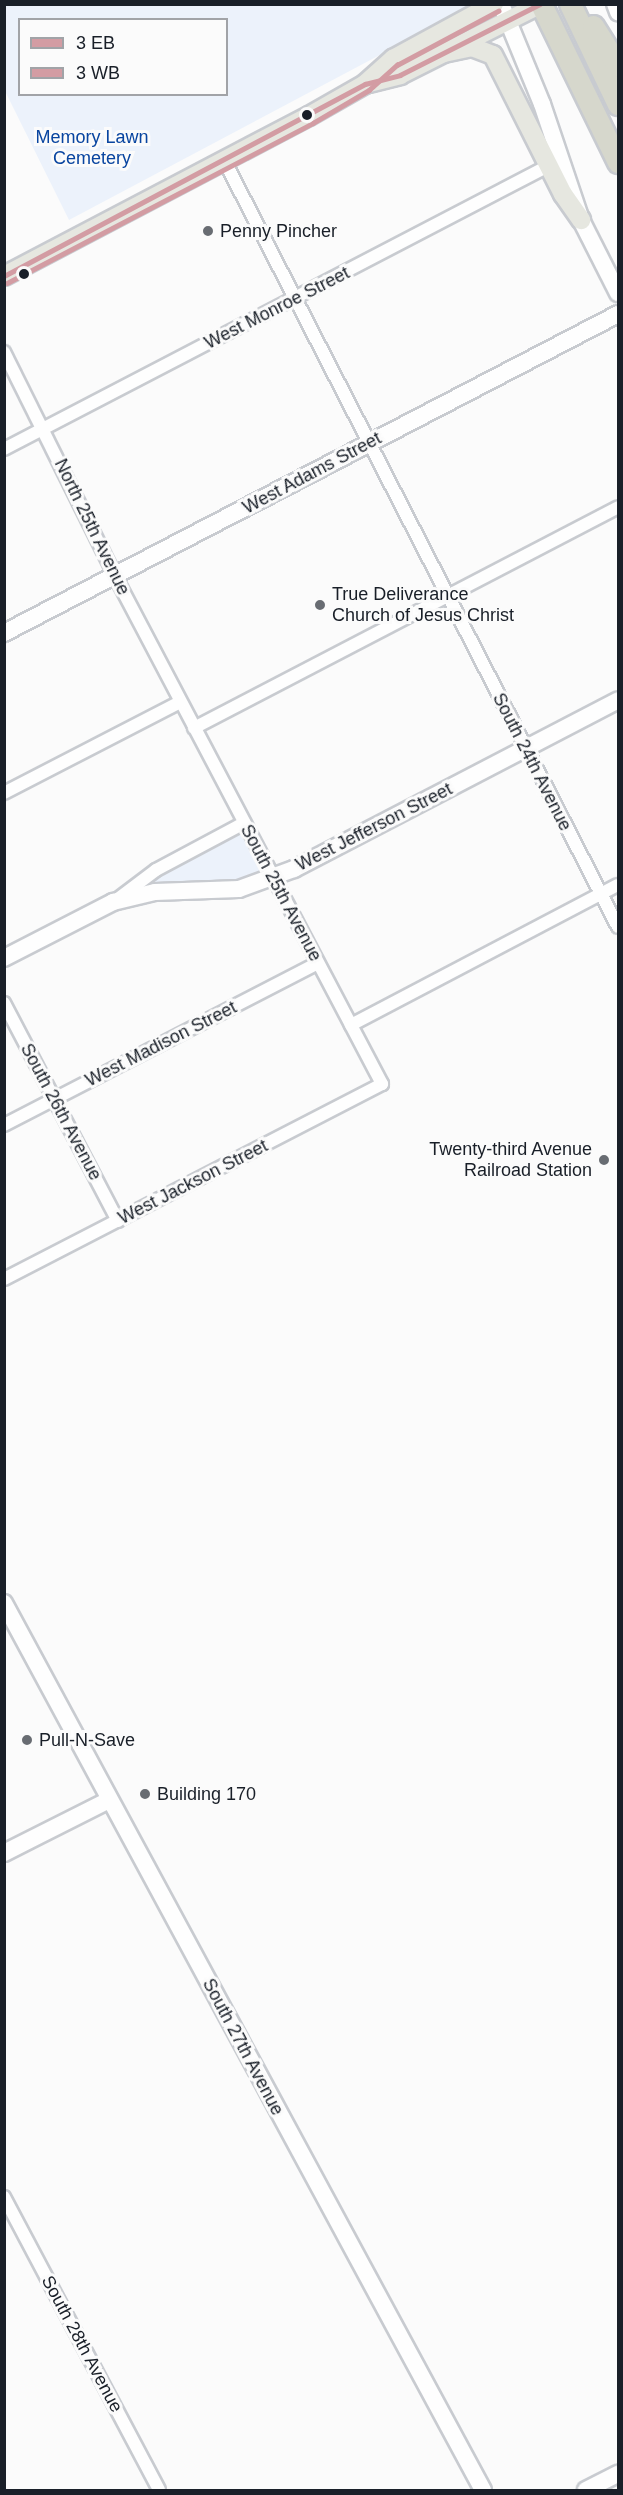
<!DOCTYPE html>
<html>
<head>
<meta charset="utf-8">
<style>
	body { margin:0 }
	#map { position:relative; width:623px; height:2495px; overflow:hidden; background:#fbfbfb; font-family:Arial,sans-serif }
	div>[style] { position:absolute }
	.green>* { inset:0; background:#ecf2fb }
	.roads { filter:drop-shadow(2px 0 #c8cbd0) drop-shadow(-2px 0 #c8cbd0) drop-shadow(0 2px #c8cbd0) drop-shadow(0 -2px #c8cbd0) }
	.street>* { height:12px; margin:-6px; padding:0 6px; transform-origin:6px; border-radius:6px; background:#fefefe }
	.secondary>* { height:16px; margin:-8px; padding:0 8px; transform-origin:8px; border-radius:8px; background:#fefefe }
	.primary>* { height:18px; margin:-9px; padding:0 9px; transform-origin:9px; border-radius:9px; background:#e6e7e0 }
	.highway>* { height:21px; margin:-10.5px; padding:0 10.5px; transform-origin:10.5px; border-radius:10.5px; background:#d6d7cc }
	.bus-1>* { height:4.5px; margin:-2.25px; padding:0 2.25px; transform-origin:2.25px; border-radius:2.25px; background:#d39ca3 }
	.bus-2>* { height:4.5px; margin:-2.25px; padding:0 2.25px; transform-origin:2.25px; border-radius:2.25px; background:#d39ca3 }
	.dots>* { width:16px; height:16px; translate:-50% -50%; box-sizing:border-box; border:3px solid #fbfbfb; border-radius:50% }
	span { translate:-50% -50%; white-space:nowrap; text-align:center; line-height:1.15; -webkit-text-stroke:6px #fbfbfb; paint-order:stroke }
	.park-label { font-size:18px; color:#0945a0 }
	.poi-label { font-size:18px; color:#191f28 }
	.left { translate:0 -50%; text-align:left }
	.right { translate:-100% -50%; text-align:right }
	.street-label { font-size:18px; color:#191f28 }
	.frame { position:absolute; inset:0; border:6px solid #191f28; pointer-events:none }
	.legend { position:absolute; left:18px; top:18px; width:210px; height:78px; box-sizing:border-box; background:#fbfbfb; border:2px solid #a1a3a7; margin:0; padding:8px 10px; list-style:none; font-size:18px; color:#191f28 }
	.legend li { display:flex; align-items:center; gap:12px; height:30px }
	.legend b { width:30px; border:2px solid #a1a3a7 }
</style>
</head>
<body>
<div id="map">
	<div class="green">
		<i style="clip-path:polygon(evenodd,5px 5px,474px 5px,69px 220px,5px 91px,5px 5px,20px 20px,226px 20px,226px 94px,20px 94px,20px 20px)"></i>
		<i style="clip-path:polygon(244px 823px,273px 877px,155px 892px,140px 883px)"></i>
	</div>
	<div class="roads">
		<div class="street">
			<i style="left:224px;top:160px;width:862px;rotate:62.81deg"></i>
			<i style="left:4px;top:352px;width:250px;rotate:63.6deg"></i>
			<i style="left:115px;top:576px;width:574px;rotate:62.27deg"></i>
			<i style="left:382px;top:1084px;width:425px;rotate:152.7deg"></i>
			<i style="left:4px;top:449px;width:613px;rotate:-27.48deg"></i>
			<i style="left:194px;top:728px;width:478px;rotate:-27.5deg"></i>
			<i style="left:4px;top:793px;width:198px;rotate:-27.3deg"></i>
			<i style="left:119px;top:898px;width:46px;rotate:-37.1deg"></i>
			<i style="left:156px;top:870px;width:100px;rotate:-28.1deg"></i>
			<i style="left:4px;top:1003px;width:246px;rotate:62.4deg"></i>
			<i style="left:351px;top:1025px;width:301px;rotate:-27.7deg"></i>
			<i style="left:4px;top:1125px;width:353px;rotate:-27.3deg"></i>
			<i style="left:4px;top:2197px;width:331px;rotate:62.1deg"></i>
		</div>
		<div class="secondary">
			<i style="left:501px;top:4px;width:108px;rotate:67.7deg"></i>
			<i style="left:542px;top:104px;width:122px;rotate:71.4deg"></i>
			<i style="left:581px;top:220px;width:82px;rotate:63.1deg"></i>
			<i style="left:615px;top:4px;width:9px;rotate:69deg"></i>
			<i style="left:4px;top:633px;width:692px;rotate:-27.45deg"></i>
			<i style="left:4px;top:958px;width:123px;rotate:-27.2deg"></i>
			<i style="left:113px;top:902px;width:43px;rotate:-13.4deg"></i>
			<i style="left:155px;top:892px;width:84px;rotate:-2deg"></i>
			<i style="left:239px;top:889px;width:59px;rotate:-20deg"></i>
			<i style="left:294px;top:869px;width:365px;rotate:-27.5deg"></i>
			<i style="left:4px;top:1603px;width:1008px;rotate:61.63deg"></i>
			<i style="left:4px;top:1853px;width:118px;rotate:-26.8deg"></i>
			<i style="left:586px;top:2490px;width:36px;rotate:-27deg"></i>
		</div>
		<div class="primary">
			<i style="left:444px;top:53px;width:29px;rotate:-12deg"></i>
			<i style="left:472px;top:47px;width:22px;rotate:21deg"></i>
			<i style="left:493px;top:55px;width:156px;rotate:63.3deg"></i>
			<i style="left:563px;top:194px;width:32px;rotate:55deg"></i>
			<i style="left:369px;top:83px;width:32px;rotate:-14deg"></i>
			<i style="left:400px;top:75px;width:158px;rotate:-26.7deg"></i>
			<i style="left:4px;top:276px;width:344px;rotate:-27.7deg"></i>
			<i style="left:309px;top:116px;width:64px;rotate:-29.7deg"></i>
			<i style="left:365px;top:84px;width:38px;rotate:-42deg"></i>
			<i style="left:393px;top:59px;width:115px;rotate:-28.6deg"></i>
		</div>
		<div class="highway">
			<i style="left:541px;top:4px;width:176px;rotate:64deg"></i>
			<i style="left:570px;top:4px;width:111px;rotate:64.4deg"></i>
			<i style="left:593px;top:26px;width:47px;rotate:58deg"></i>
		</div>
	</div>
	<div class="bus-1">
		<i style="left:4px;top:276px;width:409px;rotate:-28deg"></i>
		<i style="left:365px;top:84px;width:36px;rotate:-14deg"></i>
		<i style="left:400px;top:75px;width:157px;rotate:-26.9deg"></i>
	</div>
	<div class="bus-2">
		<i style="left:7px;top:283px;width:345px;rotate:-27.6deg"></i>
		<i style="left:313px;top:123px;width:65px;rotate:-30.5deg"></i>
		<i style="left:369px;top:90px;width:38px;rotate:-42deg"></i>
		<i style="left:397px;top:65px;width:115px;rotate:-28.1deg"></i>
	</div>
	<div class="dots">
		<i style="left:307px;top:115px;background:#191f28"></i>
		<i style="left:208px;top:231px;background:#686c72"></i>
		<i style="left:24px;top:274px;background:#191f28"></i>
		<i style="left:320px;top:605px;background:#686c72"></i>
		<i style="left:604px;top:1160px;background:#686c72"></i>
		<i style="left:27px;top:1740px;background:#686c72"></i>
		<i style="left:145px;top:1794px;background:#686c72"></i>
	</div>
	<div class="park-label">
		<span style="left:92px;top:148px">Memory Lawn<br>Cemetery</span>
	</div>
	<div class="poi-label">
		<span class="left" style="left:220px;top:231px">Penny Pincher</span>
		<span class="left" style="left:332px;top:605px">True Deliverance<br>Church of Jesus Christ</span>
		<span class="right" style="left:592px;top:1160px">Twenty-third Avenue<br>Railroad Station</span>
		<span class="left" style="left:39px;top:1740px">Pull-N-Save</span>
		<span class="left" style="left:157px;top:1794px">Building 170</span>
	</div>
	<div class="street-label">
		<span style="left:277px;top:308px;rotate:-27deg">West Monroe Street</span>
		<span style="left:312px;top:473px;rotate:-28deg">West Adams Street</span>
		<span style="left:92px;top:527px;rotate:64deg">North 25th Avenue</span>
		<span style="left:532px;top:762px;rotate:63deg">South 24th Avenue</span>
		<span style="left:374px;top:827px;rotate:-27deg">West Jefferson Street</span>
		<span style="left:281px;top:893px;rotate:62deg">South 25th Avenue</span>
		<span style="left:161px;top:1044px;rotate:-27deg">West Madison Street</span>
		<span style="left:61px;top:1112px;rotate:62deg">South 26th Avenue</span>
		<span style="left:193px;top:1182px;rotate:-27deg">West Jackson Street</span>
		<span style="left:243px;top:2047px;rotate:62deg">South 27th Avenue</span>
		<span style="left:82px;top:2344px;rotate:62deg">South 28th Avenue</span>
	</div>
	<div class="frame"></div>
	<ul class="legend">
	<li><b style="height:8px;background:#d39ca3"></b>3 EB</li>
	<li><b style="height:8px;background:#d39ca3"></b>3 WB</li>
	</ul>
</div>
</body>
</html>
